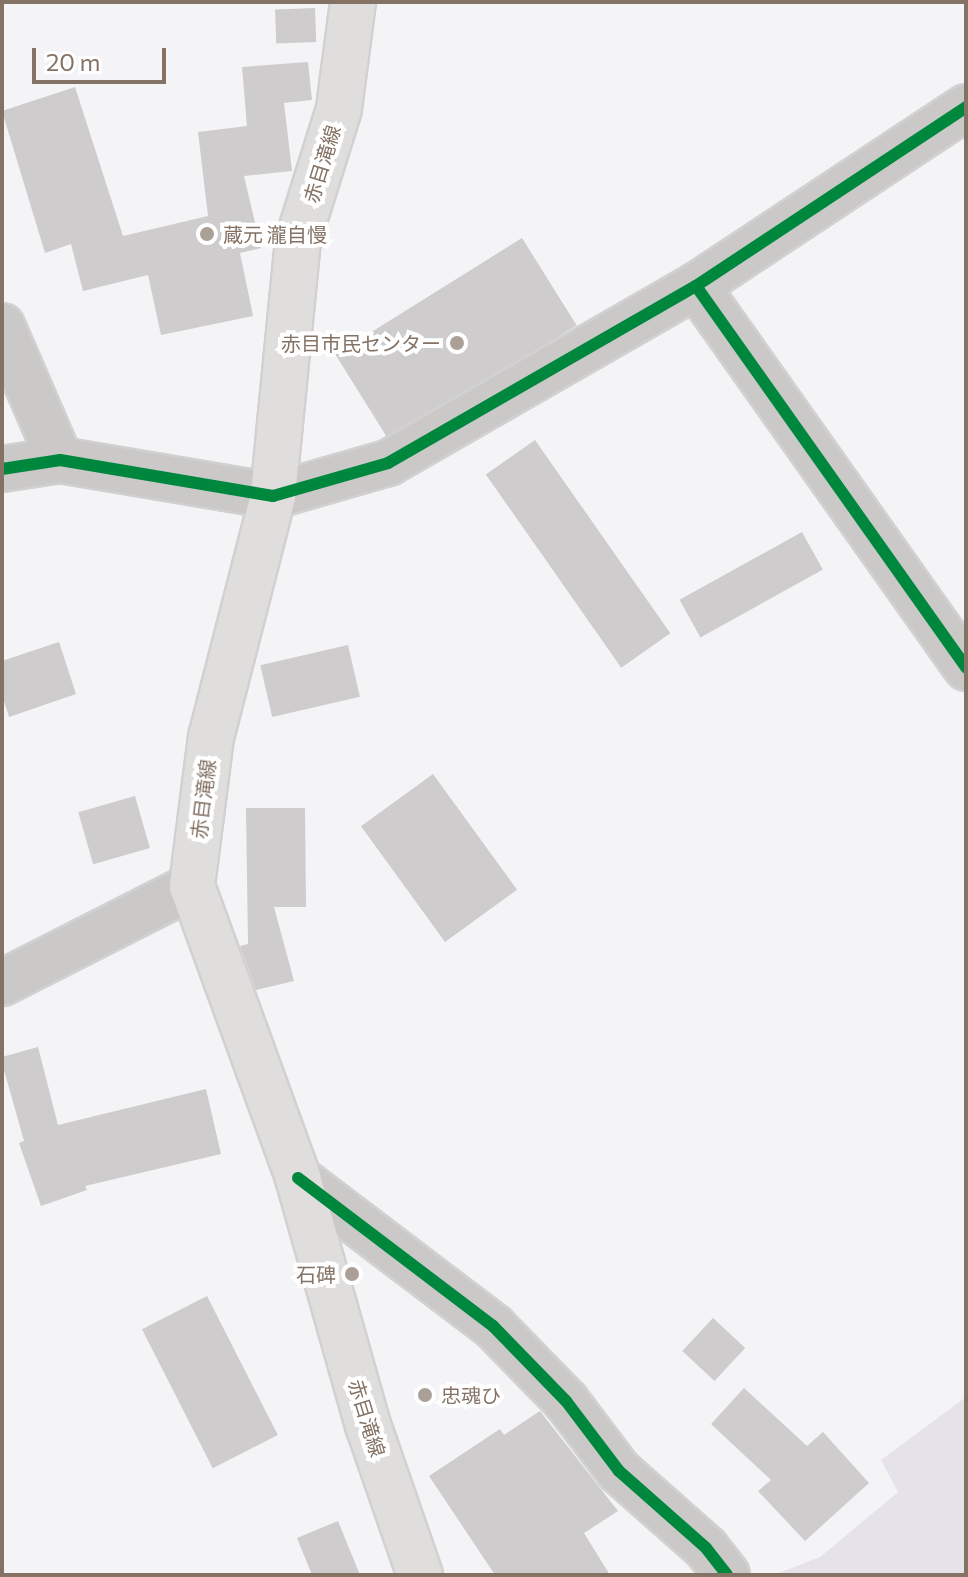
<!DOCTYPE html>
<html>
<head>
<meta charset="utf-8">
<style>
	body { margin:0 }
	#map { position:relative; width:968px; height:1577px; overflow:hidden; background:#f4f4f6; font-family:Commissioner,"Noto Sans JP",sans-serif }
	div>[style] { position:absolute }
	.green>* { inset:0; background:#e6e2e9 }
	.building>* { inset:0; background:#cecccc; transform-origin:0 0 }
	.roads { filter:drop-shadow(2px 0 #d2d1d1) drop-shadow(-2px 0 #d2d1d1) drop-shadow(0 2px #d2d1d1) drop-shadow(0 -2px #d2d1d1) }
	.minor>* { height:44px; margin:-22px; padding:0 22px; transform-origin:22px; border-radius:22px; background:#cac9c8 }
	.secondary>* { height:44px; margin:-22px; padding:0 22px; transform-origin:22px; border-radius:22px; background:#dfdedd }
	.cycleway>* { height:12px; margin:-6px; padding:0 6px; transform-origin:6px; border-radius:6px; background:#00873e }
	.dots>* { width:22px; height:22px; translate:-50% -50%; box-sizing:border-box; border:4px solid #fff; border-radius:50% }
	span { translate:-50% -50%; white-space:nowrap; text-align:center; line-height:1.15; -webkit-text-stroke:8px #fff; paint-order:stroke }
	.street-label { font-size:20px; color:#847265 }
	.poi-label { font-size:20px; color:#847265 }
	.left { translate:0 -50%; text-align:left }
	.right { translate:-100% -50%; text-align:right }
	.frame { position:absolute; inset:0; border:4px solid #847265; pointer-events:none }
	.scale { position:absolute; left:32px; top:48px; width:134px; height:36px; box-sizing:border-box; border:4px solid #847265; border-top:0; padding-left:10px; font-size:24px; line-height:28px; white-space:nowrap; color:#847265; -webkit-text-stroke:6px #fff; paint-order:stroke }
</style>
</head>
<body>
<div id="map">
	<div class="green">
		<i style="clip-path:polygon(966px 1397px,966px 1575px,774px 1575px,820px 1557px,898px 1492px,881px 1460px)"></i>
	</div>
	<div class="building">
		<i style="left:315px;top:8px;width:34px;height:40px;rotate:88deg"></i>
		<i style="clip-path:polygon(308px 62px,312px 100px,284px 103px,292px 171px,244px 176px,261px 248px,240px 253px,253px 316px,161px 335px,148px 275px,83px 291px,71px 244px,45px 253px,2px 111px,75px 87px,123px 236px,208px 216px,198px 132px,247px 126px,242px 67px)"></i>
		<i style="left:522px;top:238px;width:103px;height:220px;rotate:58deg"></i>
		<i style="left:535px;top:440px;width:236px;height:60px;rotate:55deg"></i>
		<i style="left:802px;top:532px;width:43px;height:140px;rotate:61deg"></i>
		<i style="clip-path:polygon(59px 642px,76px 694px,9px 717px,2px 695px,2px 661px)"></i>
		<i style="left:348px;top:645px;width:53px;height:90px;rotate:77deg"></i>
		<i style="left:433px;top:774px;width:143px;height:89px;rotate:54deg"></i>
		<i style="left:135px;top:796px;width:54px;height:59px;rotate:74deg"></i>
		<i style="clip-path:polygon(246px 808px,305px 808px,306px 907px,274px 907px,294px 981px,256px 990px,240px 946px,248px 944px)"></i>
		<i style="clip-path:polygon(38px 1047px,58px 1125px,206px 1089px,221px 1154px,85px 1186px,87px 1190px,41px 1206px,19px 1143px,24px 1141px,2px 1063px,2px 1057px)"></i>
		<i style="left:207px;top:1296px;width:156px;height:73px;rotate:63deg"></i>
		<i style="left:713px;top:1318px;width:44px;height:45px;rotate:43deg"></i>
		<i style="clip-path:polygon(744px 1388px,807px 1446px,823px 1432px,869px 1483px,805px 1541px,758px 1491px,771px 1480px,711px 1424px)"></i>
		<i style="clip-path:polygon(540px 1411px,618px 1511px,584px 1533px,610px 1575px,495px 1575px,429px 1476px,500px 1429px,504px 1435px)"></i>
		<i style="clip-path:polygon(338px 1521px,360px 1575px,312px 1575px,297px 1538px)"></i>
	</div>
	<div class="roads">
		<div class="minor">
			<i style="left:696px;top:286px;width:468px;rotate:54.7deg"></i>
			<i style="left:2px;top:326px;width:146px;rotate:66.6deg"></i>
			<i style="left:2px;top:469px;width:59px;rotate:-8.8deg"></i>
			<i style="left:60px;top:460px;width:216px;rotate:9.6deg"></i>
			<i style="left:273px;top:496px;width:120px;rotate:-16deg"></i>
			<i style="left:388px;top:463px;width:355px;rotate:-29.9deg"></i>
			<i style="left:696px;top:286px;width:324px;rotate:-33.5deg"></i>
			<i style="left:2px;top:983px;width:213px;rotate:-27deg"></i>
			<i style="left:298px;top:1178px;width:245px;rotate:37.2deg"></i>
			<i style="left:493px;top:1326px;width:105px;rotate:45.8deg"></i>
			<i style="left:566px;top:1401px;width:88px;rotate:52.9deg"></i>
			<i style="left:619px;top:1471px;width:116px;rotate:41.5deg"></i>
			<i style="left:706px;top:1548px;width:34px;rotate:52deg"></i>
		</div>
		<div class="secondary">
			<i style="left:353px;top:2px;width:108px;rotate:97.5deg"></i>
			<i style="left:339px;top:109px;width:137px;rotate:107.4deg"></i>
			<i style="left:298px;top:240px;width:257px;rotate:95.6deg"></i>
			<i style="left:273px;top:496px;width:249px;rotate:104.4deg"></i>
			<i style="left:211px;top:737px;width:150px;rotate:97.3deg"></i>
			<i style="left:192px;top:886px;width:311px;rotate:70deg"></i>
			<i style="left:298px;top:1178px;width:257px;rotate:74.2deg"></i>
			<i style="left:368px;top:1425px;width:159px;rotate:70.9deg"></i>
		</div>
	</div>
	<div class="cycleway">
		<i style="left:696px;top:286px;width:468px;rotate:54.7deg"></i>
		<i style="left:2px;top:469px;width:59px;rotate:-8.8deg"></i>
		<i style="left:60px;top:460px;width:216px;rotate:9.6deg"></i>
		<i style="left:273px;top:496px;width:120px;rotate:-16deg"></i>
		<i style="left:388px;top:463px;width:355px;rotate:-29.9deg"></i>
		<i style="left:696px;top:286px;width:324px;rotate:-33.5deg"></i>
		<i style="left:298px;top:1178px;width:245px;rotate:37.2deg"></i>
		<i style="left:493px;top:1326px;width:105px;rotate:45.8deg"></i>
		<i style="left:566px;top:1401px;width:88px;rotate:52.9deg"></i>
		<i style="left:619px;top:1471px;width:116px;rotate:41.5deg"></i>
		<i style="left:706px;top:1548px;width:34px;rotate:52deg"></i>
	</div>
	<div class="dots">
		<i style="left:207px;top:234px;background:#aba098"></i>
		<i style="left:457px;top:343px;background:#aba098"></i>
		<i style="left:352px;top:1274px;background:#aba098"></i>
		<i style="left:425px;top:1395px;background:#aba098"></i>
	</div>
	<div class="street-label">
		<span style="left:322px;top:164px;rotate:-73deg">赤目滝線</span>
		<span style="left:203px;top:799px;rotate:-83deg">赤目滝線</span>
		<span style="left:367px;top:1418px;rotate:73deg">赤目滝線</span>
	</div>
	<div class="poi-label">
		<span class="left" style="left:223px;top:234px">蔵元 瀧自慢</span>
		<span class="right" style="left:441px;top:343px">赤目市民センター</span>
		<span class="right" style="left:336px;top:1274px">石碑</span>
		<span class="left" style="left:441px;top:1395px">忠魂ひ</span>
	</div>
	<div class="frame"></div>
	<div class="scale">20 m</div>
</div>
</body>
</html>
